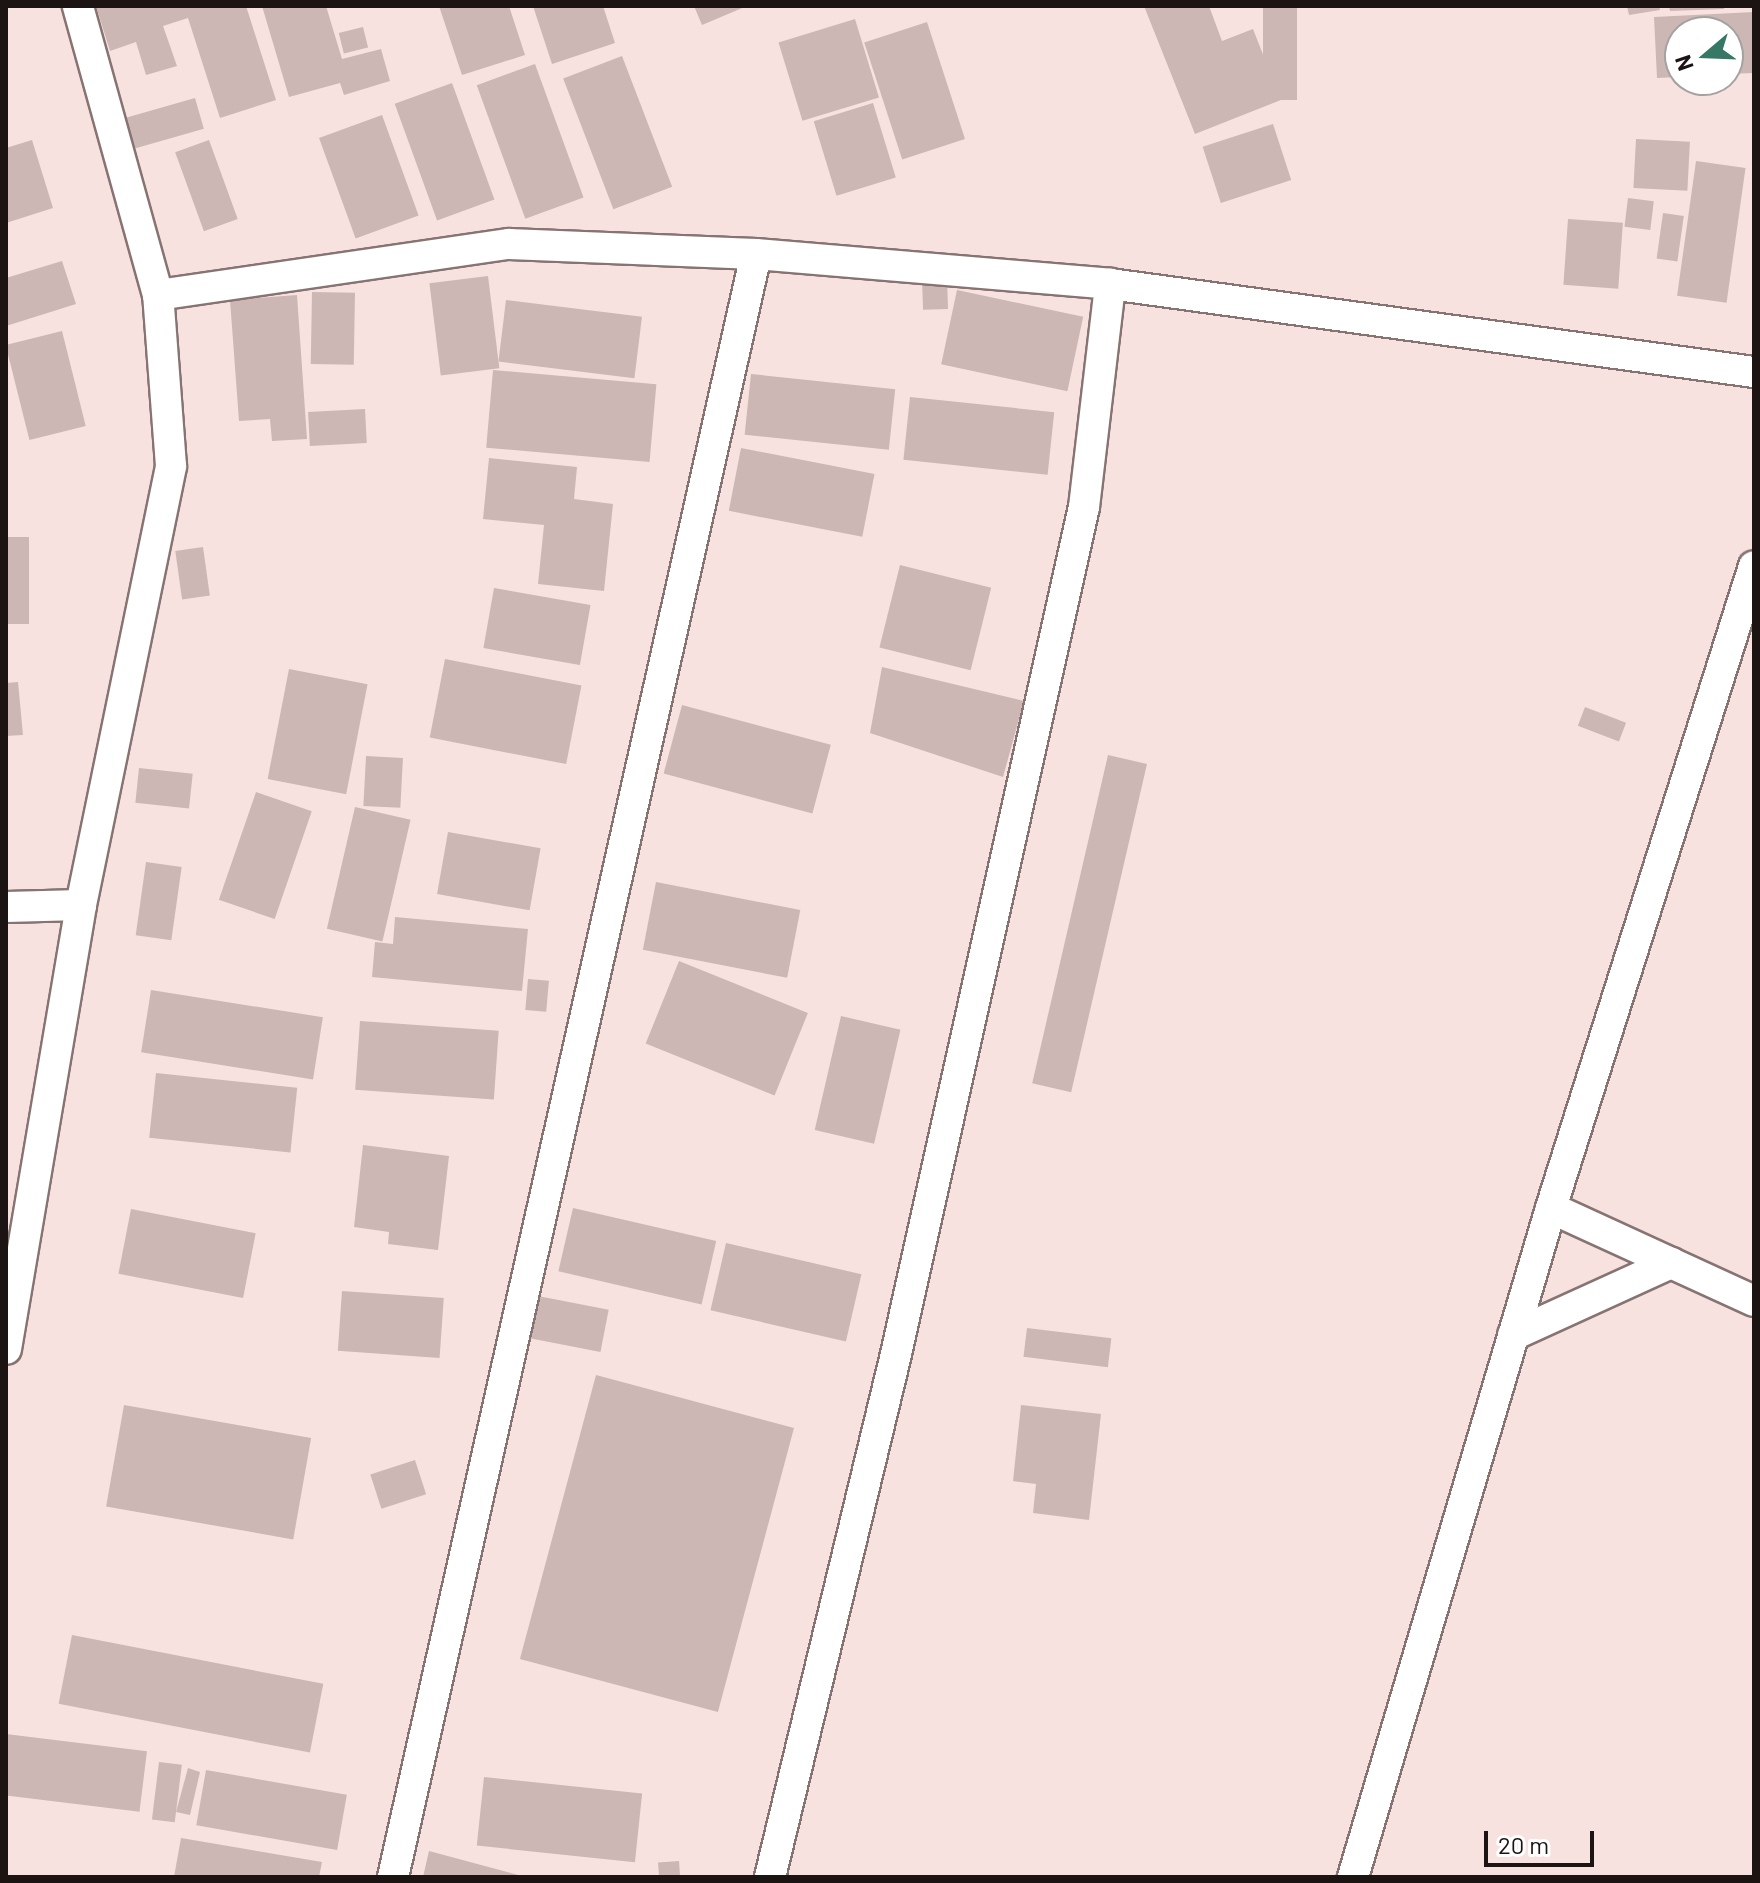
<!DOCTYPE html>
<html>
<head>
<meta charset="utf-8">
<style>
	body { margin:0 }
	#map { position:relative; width:1760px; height:1883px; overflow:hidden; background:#f8e2e0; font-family:Barlow,sans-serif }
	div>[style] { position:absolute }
	.building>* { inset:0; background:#ccb7b5; transform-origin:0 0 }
	.roads { filter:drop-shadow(2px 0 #877472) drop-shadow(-2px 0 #877472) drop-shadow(0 2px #877472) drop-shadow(0 -2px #877472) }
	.minor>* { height:30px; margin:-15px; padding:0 15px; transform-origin:15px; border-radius:15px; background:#fff }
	span { translate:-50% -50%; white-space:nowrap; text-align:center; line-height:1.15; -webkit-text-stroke:7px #fff; paint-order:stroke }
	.frame { position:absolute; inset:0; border:8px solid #1b1413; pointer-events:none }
	.north { position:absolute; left:1664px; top:16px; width:80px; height:80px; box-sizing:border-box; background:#fff; border:2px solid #a4a1a1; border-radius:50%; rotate:251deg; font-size:22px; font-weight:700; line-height:32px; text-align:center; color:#1b1413 }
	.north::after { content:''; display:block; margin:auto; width:28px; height:36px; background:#367766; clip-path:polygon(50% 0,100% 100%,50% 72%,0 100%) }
	.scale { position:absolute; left:1484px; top:1831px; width:110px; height:36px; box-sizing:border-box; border:4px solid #1b1413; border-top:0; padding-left:10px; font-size:24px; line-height:28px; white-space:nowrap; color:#1b1413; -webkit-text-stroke:6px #fff; paint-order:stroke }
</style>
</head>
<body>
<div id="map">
	<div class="building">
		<i style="clip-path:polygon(96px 6px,246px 6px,276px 100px,220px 118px,188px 18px,163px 26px,177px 66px,146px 75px,136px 42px,110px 51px)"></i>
		<i style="clip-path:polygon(262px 6px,326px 6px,342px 59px,381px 49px,390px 81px,344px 95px,340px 83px,289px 97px)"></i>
		<i style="clip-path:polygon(439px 6px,509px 6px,525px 55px,462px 75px)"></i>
		<i style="clip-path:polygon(533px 6px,603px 6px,615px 43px,552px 64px)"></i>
		<i style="clip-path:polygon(694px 6px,747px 6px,702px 25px)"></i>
		<i style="clip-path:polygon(1144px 6px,1209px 6px,1222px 41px,1253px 29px,1281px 100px,1195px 134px)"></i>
		<i style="left:1263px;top:6px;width:34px;height:94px"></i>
		<i style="clip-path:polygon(1627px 6px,1659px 6px,1660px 10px,1629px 15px)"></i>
		<i style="clip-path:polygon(1669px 6px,1724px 6px,1724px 9px,1670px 11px)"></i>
		<i style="clip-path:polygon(1754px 12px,1754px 73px,1728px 74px,1728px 32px,1680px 32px,1680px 77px,1657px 78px,1654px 17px)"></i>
		<i style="left:855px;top:19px;width:82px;height:80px;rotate:73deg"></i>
		<i style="left:927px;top:22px;width:123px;height:66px;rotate:72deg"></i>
		<i style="left:363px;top:27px;width:21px;height:25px;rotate:76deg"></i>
		<i style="left:622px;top:56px;width:140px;height:63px;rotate:69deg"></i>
		<i style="left:535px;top:64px;width:142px;height:62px;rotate:70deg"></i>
		<i style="left:452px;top:83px;width:124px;height:61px;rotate:70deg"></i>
		<i style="left:195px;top:98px;width:32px;height:80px;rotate:74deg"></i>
		<i style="left:873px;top:103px;width:78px;height:62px;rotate:73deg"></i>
		<i style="left:382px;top:115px;width:107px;height:67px;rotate:70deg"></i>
		<i style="left:1273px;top:124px;width:59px;height:74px;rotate:72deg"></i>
		<i style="left:1636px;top:139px;width:54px;height:49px;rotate:3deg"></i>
		<i style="clip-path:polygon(32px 140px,53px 208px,6px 223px,6px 148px)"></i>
		<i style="left:209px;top:140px;width:84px;height:36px;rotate:70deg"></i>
		<i style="left:1696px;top:161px;width:50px;height:136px;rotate:8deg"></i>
		<i style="left:1628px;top:198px;width:26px;height:29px;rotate:7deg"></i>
		<i style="left:1663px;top:213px;width:21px;height:46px;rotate:8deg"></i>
		<i style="left:1568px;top:219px;width:55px;height:66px;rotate:4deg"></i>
		<i style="clip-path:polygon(62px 261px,76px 304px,6px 326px,6px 278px)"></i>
		<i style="left:488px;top:276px;width:93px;height:59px;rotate:83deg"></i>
		<i style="left:947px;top:279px;width:30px;height:25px;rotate:88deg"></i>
		<i style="left:957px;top:290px;width:129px;height:76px;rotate:12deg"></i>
		<i style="left:312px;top:292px;width:43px;height:72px;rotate:1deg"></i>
		<i style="clip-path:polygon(297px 295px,307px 439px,272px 441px,270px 419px,239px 421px,230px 300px)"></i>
		<i style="left:506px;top:300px;width:137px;height:62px;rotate:7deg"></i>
		<i style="left:62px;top:331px;width:98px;height:58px;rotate:76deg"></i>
		<i style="left:493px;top:370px;width:164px;height:78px;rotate:5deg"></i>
		<i style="left:751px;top:374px;width:145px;height:61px;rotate:6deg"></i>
		<i style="left:910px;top:397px;width:145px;height:63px;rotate:6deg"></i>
		<i style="left:365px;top:409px;width:34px;height:57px;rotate:87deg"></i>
		<i style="left:741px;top:448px;width:136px;height:64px;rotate:11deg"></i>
		<i style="clip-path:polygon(489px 458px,577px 467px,574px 499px,613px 504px,604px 591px,538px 584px,544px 525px,483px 519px)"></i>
		<i style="left:6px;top:537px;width:23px;height:87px"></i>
		<i style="left:203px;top:547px;width:49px;height:28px;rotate:82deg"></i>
		<i style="left:900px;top:565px;width:94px;height:85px;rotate:14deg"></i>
		<i style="left:494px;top:588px;width:98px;height:61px;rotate:10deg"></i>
		<i style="left:445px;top:659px;width:139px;height:80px;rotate:11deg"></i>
		<i style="clip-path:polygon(882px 667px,1024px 701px,1003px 777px,870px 733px)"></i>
		<i style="left:289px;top:669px;width:80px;height:112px;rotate:11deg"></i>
		<i style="clip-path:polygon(18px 682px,23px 735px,6px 736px,6px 683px)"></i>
		<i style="left:682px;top:705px;width:154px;height:71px;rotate:15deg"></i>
		<i style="left:1585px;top:707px;width:44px;height:20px;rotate:21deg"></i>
		<i style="left:1108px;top:755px;width:40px;height:337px;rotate:13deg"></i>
		<i style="left:366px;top:756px;width:37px;height:50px;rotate:3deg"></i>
		<i style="left:139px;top:768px;width:54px;height:35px;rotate:6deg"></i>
		<i style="left:256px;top:792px;width:59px;height:114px;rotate:19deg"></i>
		<i style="left:355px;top:807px;width:57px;height:125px;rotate:13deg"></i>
		<i style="left:448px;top:832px;width:94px;height:63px;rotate:10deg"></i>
		<i style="left:146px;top:862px;width:36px;height:74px;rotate:8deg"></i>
		<i style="left:656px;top:882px;width:147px;height:69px;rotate:11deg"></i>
		<i style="clip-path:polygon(395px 917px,528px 929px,522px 991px,372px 977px,375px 942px,393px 944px)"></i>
		<i style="left:679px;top:961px;width:139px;height:89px;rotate:22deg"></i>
		<i style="left:528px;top:979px;width:21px;height:31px;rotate:5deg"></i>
		<i style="left:151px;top:990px;width:174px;height:63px;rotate:9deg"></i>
		<i style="left:841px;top:1016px;width:61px;height:117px;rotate:13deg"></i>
		<i style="left:360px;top:1021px;width:139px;height:69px;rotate:4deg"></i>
		<i style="left:156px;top:1073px;width:142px;height:65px;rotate:6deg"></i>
		<i style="clip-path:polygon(363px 1145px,449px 1156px,438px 1250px,388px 1244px,389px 1232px,354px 1227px)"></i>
		<i style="left:573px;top:1208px;width:147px;height:65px;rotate:13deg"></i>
		<i style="left:131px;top:1209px;width:127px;height:66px;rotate:11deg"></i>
		<i style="left:726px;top:1243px;width:139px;height:69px;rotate:13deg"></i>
		<i style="left:342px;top:1291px;width:102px;height:60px;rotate:4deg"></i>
		<i style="left:538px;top:1296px;width:72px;height:43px;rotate:11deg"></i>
		<i style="left:1027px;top:1328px;width:85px;height:29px;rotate:7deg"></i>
		<i style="left:596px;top:1375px;width:205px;height:294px;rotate:15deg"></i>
		<i style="left:124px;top:1405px;width:190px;height:103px;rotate:10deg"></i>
		<i style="clip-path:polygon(1021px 1405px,1101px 1414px,1089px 1520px,1033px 1513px,1036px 1484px,1013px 1481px)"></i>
		<i style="left:415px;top:1460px;width:36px;height:47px;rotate:72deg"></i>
		<i style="left:72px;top:1635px;width:256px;height:70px;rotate:11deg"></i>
		<i style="left:6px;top:1734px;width:142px;height:61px;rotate:7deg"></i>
		<i style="left:159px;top:1762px;width:23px;height:58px;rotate:7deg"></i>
		<i style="clip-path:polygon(188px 1768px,200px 1772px,190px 1815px,176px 1812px)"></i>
		<i style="left:206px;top:1770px;width:143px;height:56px;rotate:10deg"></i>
		<i style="left:484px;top:1777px;width:159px;height:69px;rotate:6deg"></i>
		<i style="clip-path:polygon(181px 1838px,322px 1862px,319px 1877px,174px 1877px)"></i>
		<i style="clip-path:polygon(429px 1851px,522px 1876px,521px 1877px,423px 1877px)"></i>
		<i style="left:679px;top:1861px;width:16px;height:21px;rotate:86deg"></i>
	</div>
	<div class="roads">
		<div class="minor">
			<i style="left:158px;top:295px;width:355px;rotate:-8.3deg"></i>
			<i style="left:509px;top:244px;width:247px;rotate:2.3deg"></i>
			<i style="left:756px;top:254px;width:355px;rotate:4.8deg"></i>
			<i style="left:1110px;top:284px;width:650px;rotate:7.78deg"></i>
			<i style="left:6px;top:907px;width:75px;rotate:-1.5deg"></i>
			<i style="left:1551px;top:1208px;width:223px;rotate:24.6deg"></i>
			<i style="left:1513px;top:1335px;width:174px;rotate:-24.5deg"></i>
			<i style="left:6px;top:1349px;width:450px;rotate:-80.4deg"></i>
			<i style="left:81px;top:905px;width:448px;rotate:-78.4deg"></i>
			<i style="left:171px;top:466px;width:171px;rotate:-94.3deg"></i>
			<i style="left:158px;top:295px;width:300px;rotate:-105.5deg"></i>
			<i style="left:393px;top:1877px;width:1663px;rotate:-77.39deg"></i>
			<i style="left:770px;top:1877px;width:538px;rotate:-76.45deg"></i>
			<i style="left:896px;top:1354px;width:868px;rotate:-77.49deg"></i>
			<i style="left:1084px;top:507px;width:225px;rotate:-83.3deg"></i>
			<i style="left:1353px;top:1877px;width:698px;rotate:-73.51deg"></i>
			<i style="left:1551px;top:1208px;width:673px;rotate:-72.45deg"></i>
		</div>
	</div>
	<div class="frame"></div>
	<div class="north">N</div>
	<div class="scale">20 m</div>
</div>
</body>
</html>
